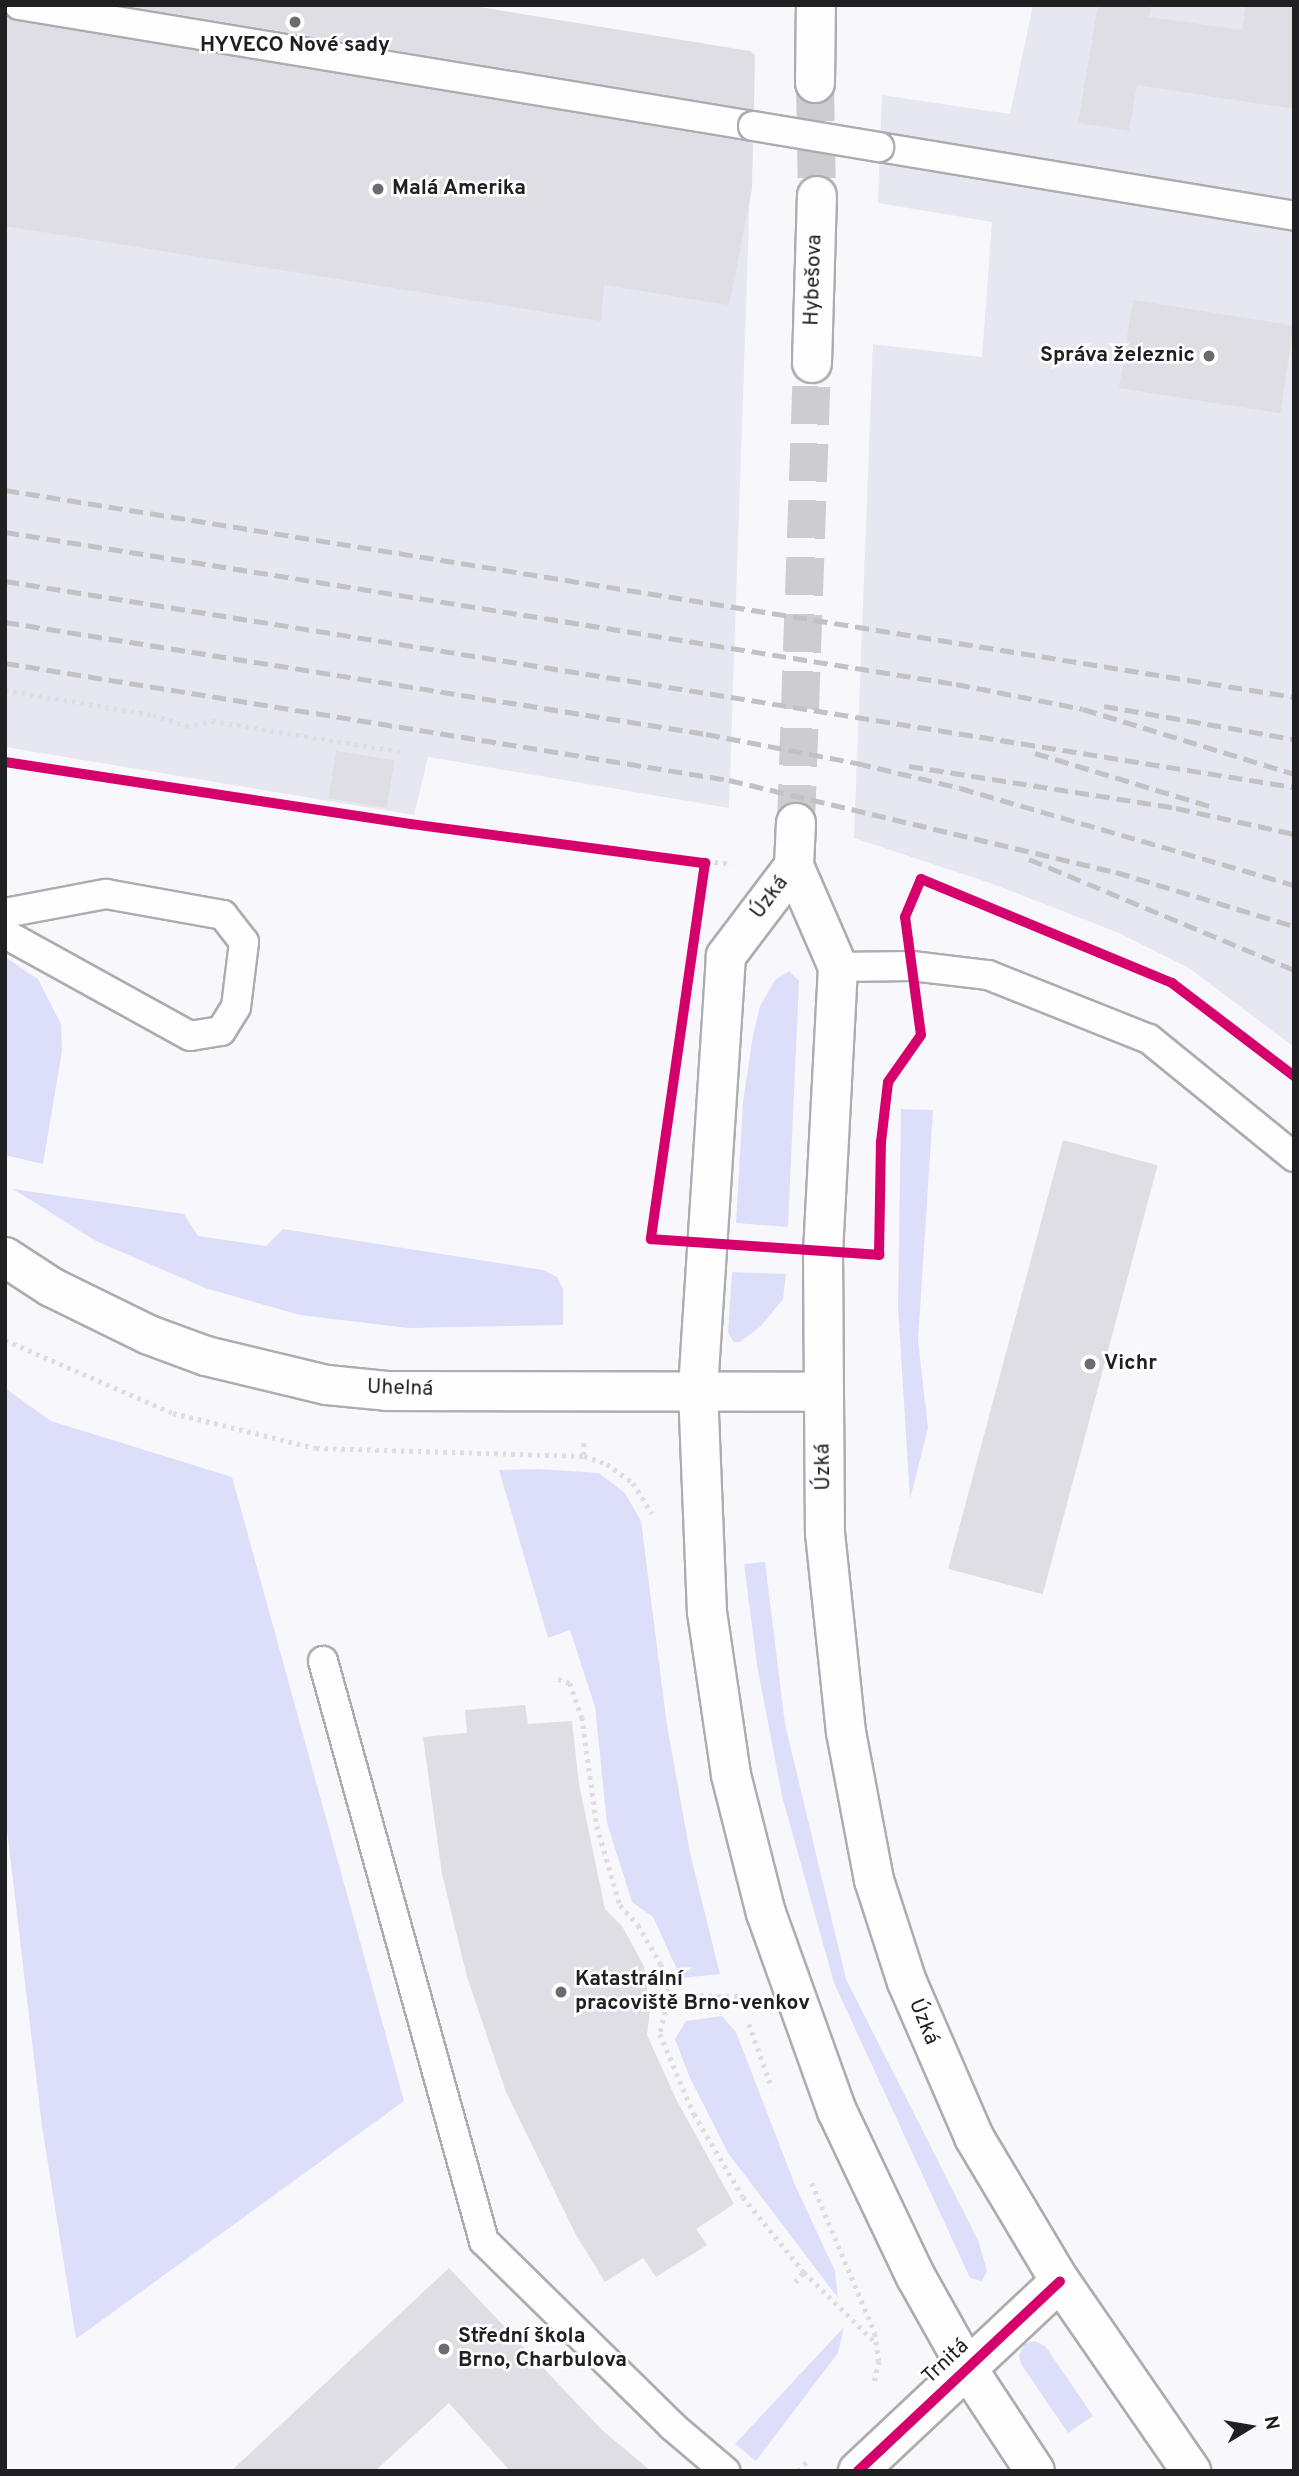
<!DOCTYPE html>
<html>
<head>
<meta charset="utf-8">
<style>
	body { margin:0 }
	#map { position:relative; width:1299px; height:2476px; overflow:hidden; background:#f8f8fc; font-family:Overpass,sans-serif }
	div>[style] { position:absolute }
	.built>* { inset:0; background:#e6e7f0 }
	.green>* { inset:0; background:#dddffa }
	.building>* { inset:0; background:#dedee4; transform-origin:0 0 }
	.secondary-tunnel>* { height:38px; margin-top:-19px; transform-origin:0; background:repeating-linear-gradient(90deg,#cdcdd1 0 38px,transparent 0 57px) }
	.path>* { height:4.5px; margin-top:-2.25px; transform-origin:0; background:repeating-linear-gradient(90deg,#dedee0 0 3.5px,transparent 0 8.5px) }
	.roads { filter:drop-shadow(2px 0 #adadb0) drop-shadow(-2px 0 #adadb0) drop-shadow(0 2px #adadb0) drop-shadow(0 -2px #adadb0) }
	.service>* { height:28px; margin:-14px; padding:0 14px; transform-origin:14px; border-radius:14px; background:#fefeff }
	.minor>* { height:38px; margin:-19px; padding:0 19px; transform-origin:19px; border-radius:19px; background:#fefeff }
	.secondary>* { height:38px; margin:-19px; padding:0 19px; transform-origin:19px; border-radius:19px; background:#fefeff }
	.rail>* { height:5px; margin-top:-2.5px; transform-origin:0; background:repeating-linear-gradient(90deg,#c2c2c4 0 14px,transparent 0 21px) }
	.bridges { filter:drop-shadow(2px 0 #adadb0) drop-shadow(-2px 0 #adadb0) drop-shadow(0 2px #adadb0) drop-shadow(0 -2px #adadb0) }
	.service-bridge>* { height:28px; margin:-14px; padding:0 14px; transform-origin:14px; border-radius:14px; background:#fefeff }
	.cycleway>* { height:10px; margin:-5px; padding:0 5px; transform-origin:5px; border-radius:5px; background:#d6006c }
	.dots>* { width:19px; height:19px; translate:-50% -50%; box-sizing:border-box; border:4px solid #fff; border-radius:50% }
	span { translate:-50% -50%; white-space:nowrap; text-align:center; line-height:1.15; -webkit-text-stroke:5px #fff; paint-order:stroke }
	.poi-label { font-size:21px; color:#202023; font-weight:700 }
	.left { translate:0 -50%; text-align:left }
	.right { translate:-100% -50%; text-align:right }
	.street-label { font-size:21px; color:#202023 }
	.frame { position:absolute; inset:0; border:7px solid #202023; pointer-events:none }
	.north { position:absolute; left:1215px; top:2392px; width:70px; height:70px; -webkit-text-stroke:5px #fff; paint-order:stroke; rotate:79deg; font-size:19px; font-weight:700; line-height:28px; text-align:center; color:#202023 }
	.north::after { content:''; display:block; margin:auto; width:24px; height:32px; background:#202023; clip-path:polygon(50% 0,100% 100%,50% 72%,0 100%) }
</style>
</head>
<body>
<div id="map">
	<div class="built">
		<i style="clip-path:polygon(5px 5px,319px 5px,754px 72px,729px 808px,428px 757px,414px 815px,5px 747px)"></i>
		<i style="clip-path:polygon(1033px 5px,1294px 5px,1294px 1047px,1189px 968px,1119px 933px,990px 883px,854px 838px,873px 344px,982px 357px,992px 222px,878px 203px,882px 95px,1010px 114px)"></i>
	</div>
	<div class="green">
		<i style="clip-path:polygon(5px 957px,38px 979px,61px 1024px,62px 1051px,43px 1164px,5px 1155px)"></i>
		<i style="clip-path:polygon(789px 971px,799px 981px,788px 1227px,736px 1223px,743px 1102px,753px 1035px,760px 1006px,775px 980px)"></i>
		<i style="clip-path:polygon(901px 1109px,933px 1110px,918px 1340px,928px 1428px,910px 1499px,898px 1307px)"></i>
		<i style="clip-path:polygon(13px 1189px,184px 1214px,198px 1236px,266px 1246px,283px 1229px,543px 1270px,557px 1277px,563px 1289px,563px 1325px,408px 1328px,300px 1315px,205px 1288px,96px 1241px)"></i>
		<i style="clip-path:polygon(732px 1272px,786px 1274px,783px 1299px,761px 1326px,740px 1342px,734px 1342px,728px 1333px)"></i>
		<i style="clip-path:polygon(5px 1388px,51px 1421px,232px 1477px,404px 2101px,76px 2339px,42px 2126px,5px 1813px)"></i>
		<i style="clip-path:polygon(538px 1469px,599px 1473px,625px 1493px,641px 1521px,667px 1725px,690px 1853px,720px 1974px,681px 1978px,653px 1917px,632px 1902px,607px 1823px,595px 1707px,570px 1630px,548px 1638px,499px 1470px)"></i>
		<i style="clip-path:polygon(765px 1562px,785px 1724px,846px 1979px,978px 2240px,987px 2271px,982px 2281px,970px 2278px,834px 1983px,782px 1796px,757px 1665px,744px 1564px)"></i>
		<i style="clip-path:polygon(722px 2016px,736px 2032px,795px 2185px,835px 2271px,838px 2298px,728px 2153px,689px 2076px,675px 2039px,686px 2021px)"></i>
		<i style="clip-path:polygon(844px 2327px,838px 2353px,756px 2461px,735px 2444px)"></i>
		<i style="clip-path:polygon(1035px 2341px,1046px 2347px,1093px 2416px,1068px 2433px,1021px 2364px,1019px 2355px,1025px 2344px)"></i>
	</div>
	<div class="building">
		<i style="clip-path:polygon(123px 5px,467px 5px,750px 51px,755px 55px,754px 109px)"></i>
		<i style="clip-path:polygon(1098px 5px,1151px 5px,1149px 17px,1242px 30px,1246px 5px,1294px 5px,1294px 109px,1137px 85px,1129px 131px,1078px 123px)"></i>
		<i style="clip-path:polygon(5px 14px,16px 21px,753px 143px,752px 189px,729px 305px,604px 285px,601px 321px,5px 226px)"></i>
		<i style="left:1133px;top:300px;width:163px;height:89px;rotate:9deg"></i>
		<i style="left:336px;top:751px;width:59px;height:48px;rotate:9deg"></i>
		<i style="left:1063px;top:1140px;width:98px;height:444px;rotate:15deg"></i>
		<i style="clip-path:polygon(525px 1705px,528px 1724px,572px 1721px,579px 1784px,605px 1909px,622px 1926px,644px 1966px,650px 2011px,647px 2035px,676px 2099px,734px 2204px,696px 2229px,707px 2245px,656px 2277px,643px 2258px,605px 2282px,576px 2235px,506px 2092px,467px 1977px,442px 1874px,423px 1737px,467px 1733px,465px 1710px)"></i>
		<i style="clip-path:polygon(449px 2268px,602px 2430px,651px 2471px,510px 2471px,449px 2403px,375px 2471px,231px 2471px)"></i>
	</div>
	<div class="secondary-tunnel">
		<i style="left:815px;top:83px;width:113px;rotate:89deg"></i>
		<i style="left:796px;top:823px;width:460px;rotate:-88deg"></i>
	</div>
	<div class="path">
		<i style="left:5px;top:690px;width:150px;rotate:9.6deg"></i>
		<i style="left:153px;top:715px;width:35px;rotate:18deg"></i>
		<i style="left:186px;top:726px;width:26px;rotate:-11deg"></i>
		<i style="left:212px;top:721px;width:193px;rotate:9.2deg"></i>
		<i style="left:5px;top:762px;width:411px;rotate:8.7deg"></i>
		<i style="left:411px;top:824px;width:323px;rotate:7.1deg"></i>
		<i style="left:921px;top:879px;width:272px;rotate:22.5deg"></i>
		<i style="left:1172px;top:983px;width:153px;rotate:37.3deg"></i>
		<i style="left:5px;top:1340px;width:183px;rotate:23.5deg"></i>
		<i style="left:173px;top:1413px;width:147px;rotate:13.8deg"></i>
		<i style="left:316px;top:1448px;width:268px;rotate:1.7deg"></i>
		<i style="left:584px;top:1443px;width:13px;rotate:90deg"></i>
		<i style="left:584px;top:1456px;width:24px;rotate:19deg"></i>
		<i style="left:607px;top:1464px;width:32px;rotate:36deg"></i>
		<i style="left:633px;top:1483px;width:36px;rotate:58deg"></i>
		<i style="left:558px;top:1679px;width:13px;rotate:18deg"></i>
		<i style="left:570px;top:1683px;width:36px;rotate:71deg"></i>
		<i style="left:582px;top:1717px;width:110px;rotate:82.2deg"></i>
		<i style="left:597px;top:1826px;width:82px;rotate:73.8deg"></i>
		<i style="left:620px;top:1905px;width:27px;rotate:48deg"></i>
		<i style="left:638px;top:1925px;width:45px;rotate:59.5deg"></i>
		<i style="left:661px;top:1964px;width:32px;rotate:76deg"></i>
		<i style="left:669px;top:1995px;width:40px;rotate:103deg"></i>
		<i style="left:660px;top:2034px;width:87px;rotate:67deg"></i>
		<i style="left:694px;top:2114px;width:96px;rotate:59.4deg"></i>
		<i style="left:743px;top:2197px;width:97px;rotate:50.9deg"></i>
		<i style="left:804px;top:2272px;width:103px;rotate:44.6deg"></i>
		<i style="left:649px;top:1995px;width:93px;rotate:0.6deg"></i>
		<i style="left:749px;top:2024px;width:68px;rotate:70.2deg"></i>
		<i style="left:812px;top:2183px;width:163px;rotate:67.2deg"></i>
		<i style="left:875px;top:2333px;width:28px;rotate:82deg"></i>
		<i style="left:879px;top:2361px;width:25px;rotate:102deg"></i>
		<i style="left:795px;top:2282px;width:13px;rotate:-48deg"></i>
		<i style="left:798px;top:2471px;width:13px;rotate:-48deg"></i>
	</div>
	<div class="roads">
		<div class="service">
			<i style="left:19px;top:5px;width:744px;rotate:9.36deg"></i>
			<i style="left:879px;top:147px;width:421px;rotate:9.4deg"></i>
			<i style="left:5px;top:913px;width:103px;rotate:-10.7deg"></i>
			<i style="left:106px;top:894px;width:119px;rotate:10.2deg"></i>
			<i style="left:223px;top:915px;width:34px;rotate:52deg"></i>
			<i style="left:244px;top:942px;width:65px;rotate:97deg"></i>
			<i style="left:236px;top:1007px;width:28px;rotate:122deg"></i>
			<i style="left:221px;top:1031px;width:31px;rotate:171deg"></i>
			<i style="left:190px;top:1036px;width:211px;rotate:-151.1deg"></i>
			<i style="left:838px;top:967px;width:74px;rotate:-0.8deg"></i>
			<i style="left:912px;top:966px;width:77px;rotate:6.8deg"></i>
			<i style="left:988px;top:975px;width:173px;rotate:21.7deg"></i>
			<i style="left:1149px;top:1039px;width:187px;rotate:39.1deg"></i>
			<i style="left:323px;top:1661px;width:602px;rotate:74.49deg"></i>
			<i style="left:484px;top:2241px;width:264px;rotate:44.5deg"></i>
			<i style="left:672px;top:2426px;width:70px;rotate:40.3deg"></i>
		</div>
		<div class="minor">
			<i style="left:858px;top:2471px;width:277px;rotate:-43.2deg"></i>
		</div>
		<div class="secondary">
			<i style="left:815px;top:83px;width:78px;rotate:-89.3deg"></i>
			<i style="left:812px;top:363px;width:167px;rotate:-88.3deg"></i>
			<i style="left:796px;top:823px;width:43px;rotate:92.7deg"></i>
			<i style="left:794px;top:866px;width:110px;rotate:66.5deg"></i>
			<i style="left:838px;top:967px;width:284px;rotate:93deg"></i>
			<i style="left:823px;top:1251px;width:282px;rotate:89.6deg"></i>
			<i style="left:825px;top:1533px;width:200px;rotate:84deg"></i>
			<i style="left:846px;top:1732px;width:151px;rotate:79.3deg"></i>
			<i style="left:874px;top:1880px;width:107px;rotate:72.1deg"></i>
			<i style="left:907px;top:1982px;width:169px;rotate:66.6deg"></i>
			<i style="left:974px;top:2137px;width:168px;rotate:59.2deg"></i>
			<i style="left:1060px;top:2281px;width:231px;rotate:55.4deg"></i>
			<i style="left:794px;top:866px;width:113px;rotate:127.1deg"></i>
			<i style="left:726px;top:956px;width:434px;rotate:93.7deg"></i>
			<i style="left:698px;top:1389px;width:223px;rotate:87.7deg"></i>
			<i style="left:707px;top:1612px;width:165px;rotate:81.6deg"></i>
			<i style="left:731px;top:1775px;width:142px;rotate:75.8deg"></i>
			<i style="left:766px;top:1913px;width:210px;rotate:70.3deg"></i>
			<i style="left:837px;top:2111px;width:184px;rotate:64.6deg"></i>
			<i style="left:916px;top:2277px;width:104px;rotate:60.7deg"></i>
			<i style="left:967px;top:2368px;width:123px;rotate:56.6deg"></i>
			<i style="left:5px;top:1257px;width:55px;rotate:33.1deg"></i>
			<i style="left:51px;top:1287px;width:109px;rotate:26.1deg"></i>
			<i style="left:149px;top:1335px;width:61px;rotate:20.2deg"></i>
			<i style="left:206px;top:1356px;width:124px;rotate:13.5deg"></i>
			<i style="left:327px;top:1385px;width:60px;rotate:5.7deg"></i>
			<i style="left:387px;top:1391px;width:435px;rotate:0.1deg"></i>
		</div>
	</div>
	<div class="rail">
		<i style="left:5px;top:490px;width:1306px;rotate:9.12deg"></i>
		<i style="left:5px;top:532px;width:963px;rotate:9.08deg"></i>
		<i style="left:956px;top:684px;width:129px;rotate:11.1deg"></i>
		<i style="left:1083px;top:709px;width:221px;rotate:17.1deg"></i>
		<i style="left:5px;top:581px;width:1305px;rotate:9.08deg"></i>
		<i style="left:5px;top:622px;width:710px;rotate:9.08deg"></i>
		<i style="left:706px;top:734px;width:154px;rotate:10.9deg"></i>
		<i style="left:857px;top:763px;width:106px;rotate:13.6deg"></i>
		<i style="left:960px;top:788px;width:348px;rotate:16.2deg"></i>
		<i style="left:5px;top:663px;width:733px;rotate:9.18deg"></i>
		<i style="left:729px;top:780px;width:398px;rotate:13.4deg"></i>
		<i style="left:1116px;top:872px;width:186px;rotate:16.9deg"></i>
		<i style="left:1104px;top:706px;width:193px;rotate:9.9deg"></i>
		<i style="left:1035px;top:753px;width:182px;rotate:16.9deg"></i>
		<i style="left:909px;top:766px;width:270px;rotate:8.9deg"></i>
		<i style="left:1176px;top:808px;width:121px;rotate:12.4deg"></i>
		<i style="left:1029px;top:859px;width:287px;rotate:22.7deg"></i>
	</div>
	<div class="bridges">
		<div class="service-bridge">
			<i style="left:753px;top:126px;width:128px;rotate:9.5deg"></i>
		</div>
	</div>
	<div class="cycleway">
		<i style="left:5px;top:762px;width:411px;rotate:8.7deg"></i>
		<i style="left:411px;top:824px;width:297px;rotate:7.6deg"></i>
		<i style="left:705px;top:863px;width:380px;rotate:98.2deg"></i>
		<i style="left:651px;top:1239px;width:229px;rotate:4deg"></i>
		<i style="left:879px;top:1255px;width:113px;rotate:-89deg"></i>
		<i style="left:881px;top:1142px;width:60px;rotate:-83.3deg"></i>
		<i style="left:888px;top:1082px;width:57px;rotate:-54.9deg"></i>
		<i style="left:921px;top:1035px;width:119px;rotate:-97.7deg"></i>
		<i style="left:905px;top:917px;width:41px;rotate:-67.2deg"></i>
		<i style="left:921px;top:879px;width:272px;rotate:22.5deg"></i>
		<i style="left:1172px;top:983px;width:153px;rotate:37.3deg"></i>
		<i style="left:858px;top:2471px;width:277px;rotate:-43.2deg"></i>
	</div>
	<div class="dots">
		<i style="left:295px;top:22px;background:#6c6c6f"></i>
		<i style="left:378px;top:189px;background:#6c6c6f"></i>
		<i style="left:1209px;top:356px;background:#6c6c6f"></i>
		<i style="left:1090px;top:1364px;background:#6c6c6f"></i>
		<i style="left:561px;top:1992px;background:#6c6c6f"></i>
		<i style="left:444px;top:2349px;background:#6c6c6f"></i>
	</div>
	<div class="poi-label">
		<span style="left:295px;top:46px">HYVECO Nové sady</span>
		<span class="left" style="left:392px;top:189px">Malá Amerika</span>
		<span class="right" style="left:1195px;top:356px">Správa železnic</span>
		<span class="left" style="left:1104px;top:1364px">Vichr</span>
		<span class="left" style="left:575px;top:1992px">Katastrální<br>pracoviště Brno-venkov</span>
		<span class="left" style="left:458px;top:2349px">Střední škola<br>Brno, Charbulova</span>
	</div>
	<div class="street-label">
		<span style="left:814px;top:280px;rotate:-88deg">Hybešova</span>
		<span style="left:770px;top:898px;rotate:-53deg">Úzká</span>
		<span style="left:400px;top:1389px;rotate:2deg">Uhelná</span>
		<span style="left:824px;top:1467px;rotate:-91deg">Úzká</span>
		<span style="left:923px;top:2022px;rotate:68deg">Úzká</span>
		<span style="left:946px;top:2362px;rotate:-43deg">Trnitá</span>
	</div>
	<div class="frame"></div>
	<div class="north">N</div>
</div>
</body>
</html>
